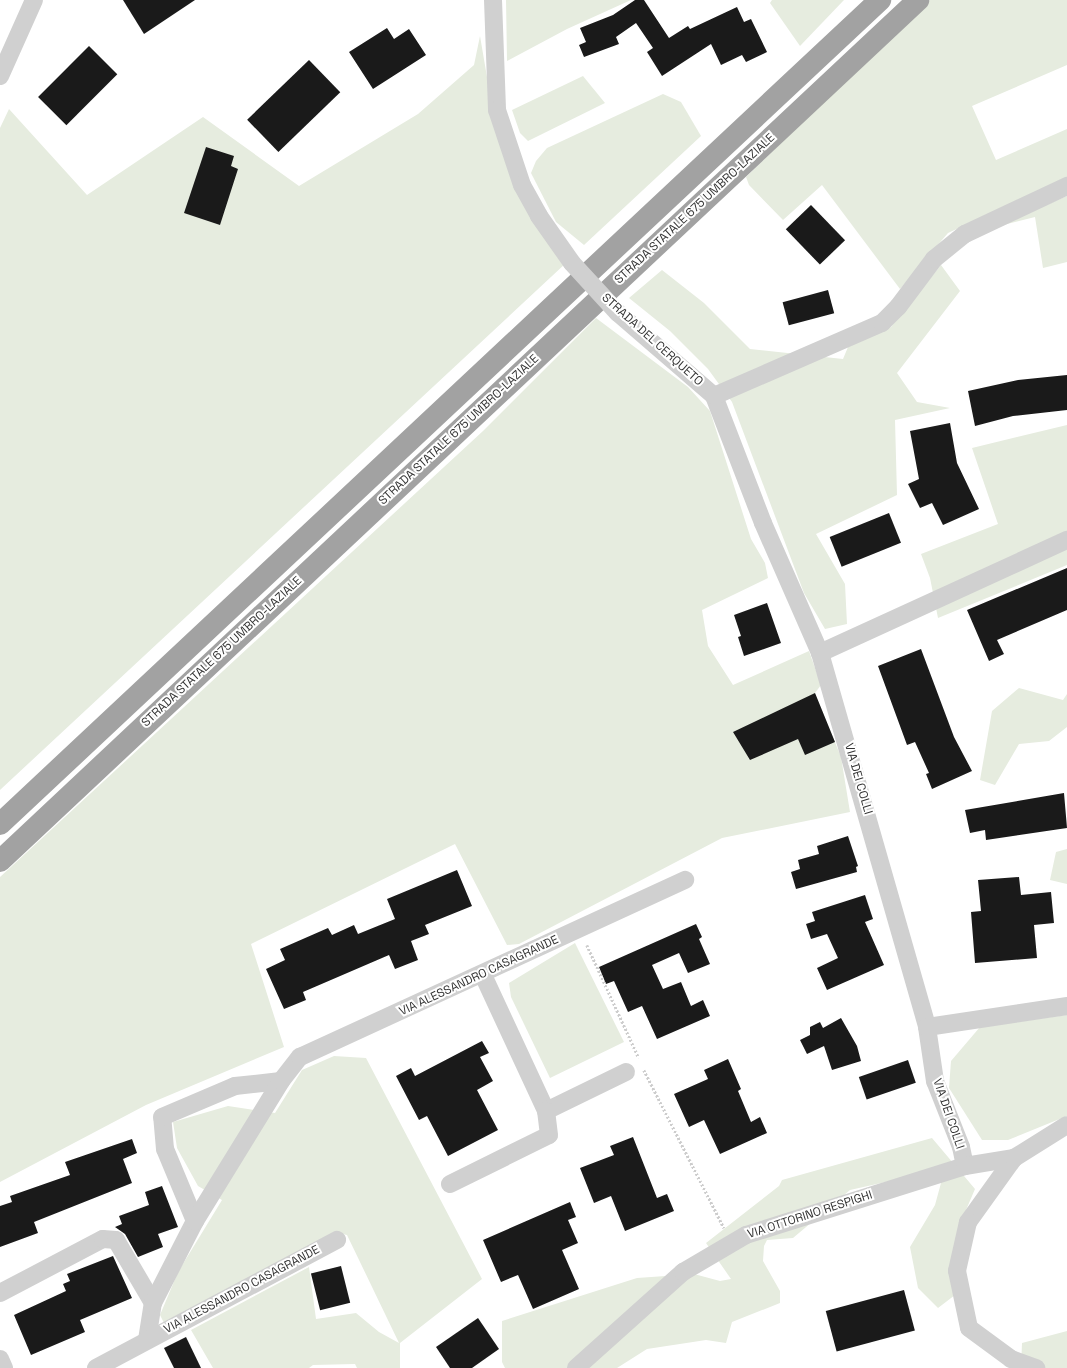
<!DOCTYPE html>
<html>
<head>
<meta charset="utf-8">
<style>
	body { margin:0 }
	#map { position:relative; width:1067px; height:1368px; overflow:hidden; background:#fff; font-family:"Space Grotesk",sans-serif }
	div>[style] { position:absolute }
	.green>* { inset:0; background:#e6ecdf }
	.building>* { inset:0; background:#1a1a1a; transform-origin:0 0 }
	.path>* { height:2.5px; margin-top:-1.25px; transform-origin:0; background:repeating-linear-gradient(90deg,#cdcdcd 0 2px,transparent 0 4px) }
	.minor>* { height:18px; margin:-9px; padding:0 9px; transform-origin:9px; border-radius:9px; background:#d0d0d0 }
	.trunk>* { height:22px; margin:-11px; padding:0 11px; transform-origin:11px; border-radius:11px; background:#a2a2a2 }
	.minor-bridge>* { height:18px; margin:-9px; padding:0 9px; transform-origin:9px; border-radius:9px; background:#d0d0d0 }
	span { translate:-50% -50%; white-space:nowrap; text-align:center; line-height:1.15; -webkit-text-stroke:4px #fff; paint-order:stroke }
	.street-label { font-size:12px; color:#333 }
</style>
</head>
<body>
<div id="map">
	<div class="green">
		<i style="clip-path:polygon(506px 0,631px 0,567px 29px,507px 61px)"></i>
		<i style="clip-path:polygon(772px 0,844px 0,800px 46px,770px 3px)"></i>
		<i style="clip-path:polygon(930px 0,1067px 0,1067px 65px,972px 106px,996px 160px,1067px 129px,1067px 178px,948px 233px,900px 289px,822px 185px,783px 220px,749px 185px,746px 177px)"></i>
		<i style="clip-path:polygon(480px 36px,495px 124px,566px 263px,0 790px,0 128px,9px 109px,87px 195px,203px 117px,299px 186px,418px 114px,474px 65px)"></i>
		<i style="clip-path:polygon(583px 76px,605px 103px,528px 141px,520px 133px,512px 110px)"></i>
		<i style="clip-path:polygon(663px 94px,681px 102px,701px 136px,584px 245px,556px 222px,531px 173px,536px 161px,547px 148px)"></i>
		<i style="clip-path:polygon(1067px 196px,1067px 262px,1043px 268px,1035px 217px,995px 227px)"></i>
		<i style="clip-path:polygon(941px 265px,960px 291px,897px 373px,917px 402px,950px 408px,895px 420px,897px 495px,816px 534px,845px 584px,847px 624px,825px 629px,804px 593px,732px 402px,708px 369px,670px 331px,629px 298px,662px 270px,704px 303px,750px 349px,843px 359px,848px 347px,891px 327px)"></i>
		<i style="clip-path:polygon(596px 318px,688px 387px,710px 411px,751px 539px,765px 563px,768px 578px,702px 610px,708px 646px,733px 685px,809px 651px,821px 685px,815px 693px,841px 757px,850px 812px,722px 838px,519px 944px,507px 945px,455px 844px,251px 944px,284px 1047px,146px 1105px,0 1182px,0 877px,483px 431px)"></i>
		<i style="clip-path:polygon(1067px 425px,1067px 565px,938px 618px,930px 578px,921px 554px,998px 524px,972px 448px)"></i>
		<i style="clip-path:polygon(1019px 688px,1063px 700px,1067px 694px,1067px 727px,1049px 741px,1019px 744px,995px 785px,980px 780px,992px 711px)"></i>
		<i style="clip-path:polygon(1067px 849px,1067px 884px,1050px 880px,1056px 852px)"></i>
		<i style="clip-path:polygon(575px 943px,624px 1042px,550px 1078px,511px 997px,509px 983px)"></i>
		<i style="clip-path:polygon(1067px 1015px,1067px 1116px,1008px 1140px,982px 1140px,949px 1088px,951px 1061px,980px 1027px)"></i>
		<i style="clip-path:polygon(334px 1056px,366px 1058px,482px 1279px,400px 1343px,400px 1368px,357px 1368px,355px 1364px,313px 1365px,309px 1368px,213px 1368px,191px 1330px,309px 1267px,316px 1319px,356px 1313px,379px 1332px,399px 1343px,347px 1235px,334px 1232px,164px 1323px,160px 1315px,178px 1272px,222px 1200px,198px 1186px,177px 1148px,173px 1122px,228px 1106px,275px 1113px,302px 1070px)"></i>
		<i style="clip-path:polygon(932px 1138px,975px 1189px,957px 1231px,955px 1295px,938px 1308px,918px 1288px,910px 1247px,935px 1205px,941px 1183px,908px 1177px,850px 1190px,793px 1238px,767px 1240px,764px 1246px,763px 1261px,780px 1291px,780px 1303px,732px 1322px,726px 1343px,706px 1340px,647px 1349px,617px 1368px,505px 1368px,502px 1362px,502px 1321px,637px 1278px,694px 1274px,720px 1281px,731px 1279px,706px 1243px,779px 1186px,782px 1180px)"></i>
		<i style="clip-path:polygon(1067px 1331px,1067px 1368px,1021px 1368px,1022px 1343px)"></i>
	</div>
	<div class="building">
		<i style="clip-path:polygon(123px 0,195px 0,144px 34px)"></i>
		<i style="clip-path:polygon(635px 0,644px 0,669px 38px,688px 26px,690px 29px,737px 7px,744px 22px,751px 19px,767px 52px,746px 62px,742px 55px,721px 65px,711px 44px,662px 76px,647px 52px,653px 48px,636px 23px,616px 37px,619px 44px,584px 57px,579px 45px,586px 42px,580px 28px,613px 15px)"></i>
		<i style="clip-path:polygon(387px 28px,394px 39px,409px 29px,426px 55px,373px 89px,349px 52px)"></i>
		<i style="left:89px;top:46px;width:40px;height:72px;rotate:45deg"></i>
		<i style="left:309px;top:60px;width:45px;height:86px;rotate:46deg"></i>
		<i style="clip-path:polygon(206px 147px,234px 156px,231px 166px,238px 169px,220px 225px,184px 213px)"></i>
		<i style="left:811px;top:205px;width:49px;height:35px;rotate:46deg"></i>
		<i style="left:828px;top:290px;width:24px;height:47px;rotate:75deg"></i>
		<i style="clip-path:polygon(1067px 375px,1067px 410px,1013px 416px,975px 426px,968px 391px,1018px 380px)"></i>
		<i style="clip-path:polygon(950px 423px,957px 463px,979px 509px,943px 525px,932px 503px,920px 508px,908px 484px,919px 479px,910px 431px)"></i>
		<i style="left:889px;top:513px;width:32px;height:64px;rotate:68deg"></i>
		<i style="clip-path:polygon(1067px 568px,1067px 610px,997px 640px,1004px 654px,989px 661px,967px 610px)"></i>
		<i style="clip-path:polygon(767px 603px,781px 643px,744px 656px,738px 637px,741px 636px,734px 615px)"></i>
		<i style="clip-path:polygon(921px 649px,954px 737px,972px 771px,932px 789px,926px 774px,929px 773px,915px 742px,907px 745px,878px 666px)"></i>
		<i style="clip-path:polygon(815px 693px,835px 742px,805px 755px,798px 739px,750px 760px,733px 732px)"></i>
		<i style="clip-path:polygon(1064px 793px,1067px 828px,986px 840px,985px 830px,970px 833px,965px 810px)"></i>
		<i style="clip-path:polygon(848px 836px,858px 866px,856px 867px,857px 872px,796px 889px,791px 872px,800px 869px,798px 860px,819px 854px,817px 846px)"></i>
		<i style="clip-path:polygon(457px 870px,472px 906px,425px 925px,429px 934px,411px 941px,418px 960px,395px 969px,389px 955px,303px 992px,306px 1000px,284px 1009px,266px 969px,285px 960px,280px 949px,328px 928px,332px 935px,354px 925px,358px 934px,395px 919px,387px 899px)"></i>
		<i style="clip-path:polygon(1019px 877px,1021px 895px,1051px 892px,1054px 923px,1034px 925px,1037px 958px,975px 963px,971px 912px,981px 911px,978px 880px)"></i>
		<i style="clip-path:polygon(865px 895px,873px 919px,865px 922px,884px 965px,827px 990px,817px 968px,838px 958px,827px 934px,811px 939px,806px 924px,815px 921px,812px 912px)"></i>
		<i style="clip-path:polygon(696px 924px,702px 937px,699px 939px,710px 964px,688px 973px,679px 953px,652px 965px,663px 989px,681px 982px,691px 1006px,703px 1000px,710px 1016px,657px 1039px,642px 1006px,628px 1012px,614px 981px,606px 984px,599px 967px)"></i>
		<i style="clip-path:polygon(841px 1018px,857px 1046px,861px 1061px,832px 1070px,824px 1046px,807px 1054px,800px 1040px,810px 1035px,810px 1027px,820px 1022px,823px 1028px)"></i>
		<i style="clip-path:polygon(482px 1041px,489px 1053px,480px 1057px,493px 1081px,477px 1090px,498px 1130px,448px 1156px,427px 1116px,419px 1120px,396px 1076px,411px 1068px,415px 1076px)"></i>
		<i style="clip-path:polygon(728px 1059px,741px 1089px,738px 1091px,751px 1122px,760px 1117px,767px 1133px,720px 1154px,704px 1120px,689px 1127px,674px 1094px,708px 1079px,704px 1070px)"></i>
		<i style="left:908px;top:1060px;width:24px;height:52px;rotate:71deg"></i>
		<i style="clip-path:polygon(633px 1137px,657px 1198px,667px 1194px,674px 1211px,625px 1231px,611px 1196px,594px 1203px,580px 1168px,614px 1155px,610px 1146px)"></i>
		<i style="clip-path:polygon(132px 1139px,137px 1153px,123px 1159px,132px 1183px,34px 1222px,38px 1233px,0 1247px,0 1206px,12px 1202px,10px 1196px,70px 1175px,65px 1162px)"></i>
		<i style="clip-path:polygon(162px 1186px,178px 1227px,158px 1234px,163px 1247px,138px 1257px,125px 1234px,115px 1227px,122px 1224px,119px 1216px,149px 1205px,145px 1192px)"></i>
		<i style="clip-path:polygon(570px 1202px,576px 1217px,568px 1220px,578px 1243px,562px 1250px,579px 1289px,533px 1309px,518px 1275px,501px 1282px,483px 1240px)"></i>
		<i style="clip-path:polygon(113px 1256px,132px 1298px,80px 1320px,85px 1332px,31px 1355px,14px 1315px,66px 1291px,63px 1284px,70px 1281px,67px 1274px)"></i>
		<i style="left:341px;top:1266px;width:38px;height:31px;rotate:76deg"></i>
		<i style="left:904px;top:1290px;width:42px;height:81px;rotate:75deg"></i>
		<i style="clip-path:polygon(478px 1318px,499px 1349px,472px 1368px,450px 1368px,436px 1347px)"></i>
		<i style="clip-path:polygon(186px 1337px,201px 1368px,174px 1368px,164px 1348px)"></i>
	</div>
	<div class="path">
		<i style="left:587px;top:945px;width:124px;rotate:65.3deg"></i>
		<i style="left:644px;top:1070px;width:177px;rotate:63.1deg"></i>
	</div>
	<div class="minor">
		<i style="left:493px;top:0;width:110px;rotate:87.9deg"></i>
		<i style="left:497px;top:110px;width:79px;rotate:71.6deg"></i>
		<i style="left:522px;top:185px;width:35px;rotate:61deg"></i>
		<i style="left:539px;top:216px;width:57px;rotate:54.9deg"></i>
		<i style="left:0;top:76px;width:83px;rotate:-65.9deg"></i>
		<i style="left:618px;top:313px;width:127px;rotate:40.8deg"></i>
		<i style="left:714px;top:396px;width:136px;rotate:68.9deg"></i>
		<i style="left:763px;top:523px;width:142px;rotate:66.3deg"></i>
		<i style="left:820px;top:653px;width:389px;rotate:74deg"></i>
		<i style="left:927px;top:1027px;width:55px;rotate:81.6deg"></i>
		<i style="left:935px;top:1081px;width:71px;rotate:68.5deg"></i>
		<i style="left:961px;top:1147px;width:19px;rotate:78deg"></i>
		<i style="left:714px;top:396px;width:183px;rotate:-23.5deg"></i>
		<i style="left:882px;top:323px;width:23px;rotate:-45deg"></i>
		<i style="left:898px;top:307px;width:60px;rotate:-53.1deg"></i>
		<i style="left:934px;top:259px;width:40px;rotate:-39deg"></i>
		<i style="left:965px;top:234px;width:113px;rotate:-25.2deg"></i>
		<i style="left:820px;top:653px;width:272px;rotate:-24.6deg"></i>
		<i style="left:483px;top:975px;width:150px;rotate:65.1deg"></i>
		<i style="left:546px;top:1111px;width:89px;rotate:-26deg"></i>
		<i style="left:927px;top:1027px;width:142px;rotate:-8.5deg"></i>
		<i style="left:1014px;top:1158px;width:79px;rotate:125.7deg"></i>
		<i style="left:968px;top:1222px;width:50px;rotate:102.7deg"></i>
		<i style="left:957px;top:1271px;width:58px;rotate:78.1deg"></i>
		<i style="left:969px;top:1328px;width:52px;rotate:36.4deg"></i>
		<i style="left:1011px;top:1359px;width:27px;rotate:20deg"></i>
		<i style="left:450px;top:1184px;width:110px;rotate:-26.3deg"></i>
		<i style="left:549px;top:1135px;width:24px;rotate:-97deg"></i>
		<i style="left:195px;top:1221px;width:78px;rotate:-112.6deg"></i>
		<i style="left:165px;top:1149px;width:32px;rotate:-95deg"></i>
		<i style="left:162px;top:1117px;width:79px;rotate:-23deg"></i>
		<i style="left:235px;top:1086px;width:46px;rotate:-6.2deg"></i>
		<i style="left:0;top:1293px;width:116px;rotate:-27.7deg"></i>
		<i style="left:103px;top:1239px;width:13px;rotate:4deg"></i>
		<i style="left:116px;top:1240px;width:73px;rotate:59.6deg"></i>
		<i style="left:147px;top:1340px;width:37px;rotate:-81deg"></i>
		<i style="left:153px;top:1303px;width:92px;rotate:-62.9deg"></i>
		<i style="left:195px;top:1221px;width:164px;rotate:-58.4deg"></i>
		<i style="left:281px;top:1081px;width:31px;rotate:-52deg"></i>
		<i style="left:300px;top:1057px;width:424px;rotate:-24.7deg"></i>
		<i style="left:0;top:1359px;width:10px;rotate:66deg"></i>
		<i style="left:96px;top:1368px;width:273px;rotate:-28deg"></i>
		<i style="left:576px;top:1368px;width:144px;rotate:-41.9deg"></i>
		<i style="left:683px;top:1272px;width:73px;rotate:-30.4deg"></i>
		<i style="left:746px;top:1235px;width:230px;rotate:-17.5deg"></i>
		<i style="left:965px;top:1166px;width:50px;rotate:-9.3deg"></i>
		<i style="left:1014px;top:1158px;width:62px;rotate:-31.9deg"></i>
	</div>
	<div class="trunk">
		<i style="left:0;top:824px;width:1206px;rotate:-43.12deg"></i>
		<i style="left:0;top:861px;width:1259px;rotate:-43.16deg"></i>
	</div>
	<div class="minor-bridge">
		<i style="left:572px;top:263px;width:68px;rotate:47.4deg"></i>
	</div>
	<div class="street-label">
		<span style="left:695px;top:209px;rotate:-43deg">STRADA STATALE 675 UMBRO-LAZIALE</span>
		<span style="left:652px;top:340px;rotate:42deg">STRADA DEL CERQUETO</span>
		<span style="left:459px;top:430px;rotate:-43deg">STRADA STATALE 675 UMBRO-LAZIALE</span>
		<span style="left:222px;top:652px;rotate:-43deg">STRADA STATALE 675 UMBRO-LAZIALE</span>
		<span style="left:858px;top:779px;rotate:74deg">VIA DEI COLLI</span>
		<span style="left:479px;top:976px;rotate:-25deg">VIA ALESSANDRO CASAGRANDE</span>
		<span style="left:948px;top:1114px;rotate:71deg">VIA DEI COLLI</span>
		<span style="left:810px;top:1215px;rotate:-18deg">VIA OTTORINO RESPIGHI</span>
		<span style="left:242px;top:1290px;rotate:-28deg">VIA ALESSANDRO CASAGRANDE</span>
	</div>
</div>
</body>
</html>
